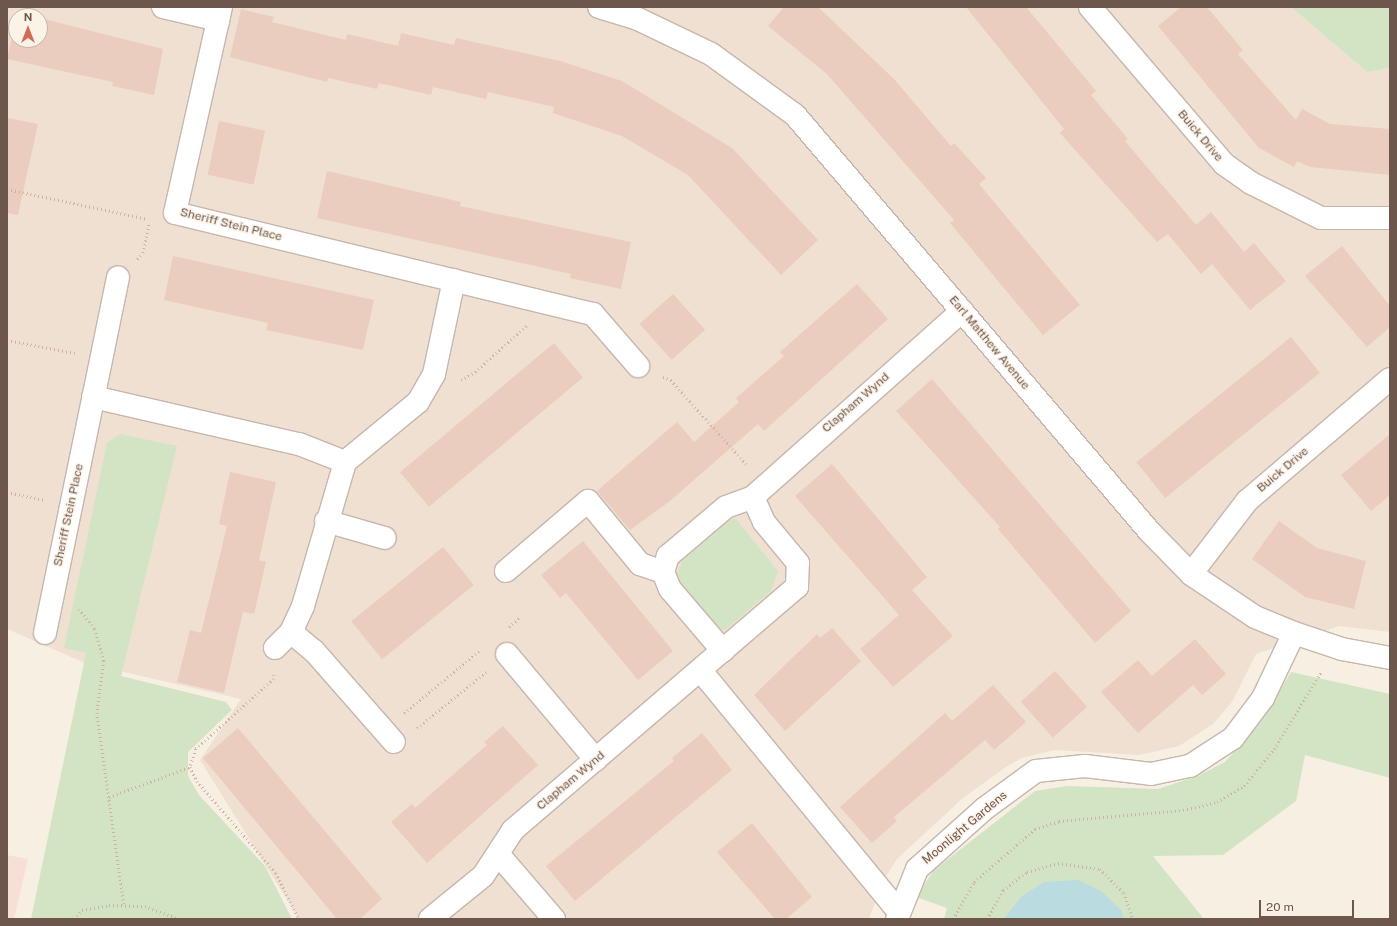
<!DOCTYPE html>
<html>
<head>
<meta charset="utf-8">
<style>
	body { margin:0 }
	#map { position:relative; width:1397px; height:926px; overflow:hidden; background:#f8efe3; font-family:"Public Sans",sans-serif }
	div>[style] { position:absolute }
	.residential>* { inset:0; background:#efe0d2 }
	.commercial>* { inset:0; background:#f7dfd8 }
	.green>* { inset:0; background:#d2e4c3 }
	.water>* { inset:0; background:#badbdf }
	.building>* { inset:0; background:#eacdbe; transform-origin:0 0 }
	.path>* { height:2.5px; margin-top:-1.25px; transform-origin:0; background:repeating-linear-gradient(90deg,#ceb1a2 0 1px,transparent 0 4px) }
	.roads { filter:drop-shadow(1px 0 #c7b6ab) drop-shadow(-1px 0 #c7b6ab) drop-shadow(0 1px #c7b6ab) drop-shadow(0 -1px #c7b6ab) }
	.minor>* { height:22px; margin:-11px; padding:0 11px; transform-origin:11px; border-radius:11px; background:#fff }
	span { translate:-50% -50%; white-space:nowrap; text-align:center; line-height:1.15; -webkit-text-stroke:3px #fcf3e8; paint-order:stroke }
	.street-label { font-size:12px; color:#6d564c }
	.frame { position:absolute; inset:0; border:8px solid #6d564c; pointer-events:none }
	.north { position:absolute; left:8px; top:8px; width:40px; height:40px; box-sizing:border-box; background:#fcf3e8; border:1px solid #c3b4aa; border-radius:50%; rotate:0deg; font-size:11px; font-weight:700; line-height:16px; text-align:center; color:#6d564c }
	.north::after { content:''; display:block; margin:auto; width:14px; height:18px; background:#d36c57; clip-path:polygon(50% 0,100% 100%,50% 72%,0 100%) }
	.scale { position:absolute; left:1259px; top:900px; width:95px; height:18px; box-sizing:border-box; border:2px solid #6d564c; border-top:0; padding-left:5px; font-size:12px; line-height:14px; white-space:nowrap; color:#6d564c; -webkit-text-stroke:3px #fcf3e8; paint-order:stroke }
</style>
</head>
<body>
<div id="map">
	<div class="residential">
		<i style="clip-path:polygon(evenodd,7px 7px,1291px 7px,1367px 72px,1390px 68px,1390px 632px,1339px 626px,1256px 654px,1232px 702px,1213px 724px,1179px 746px,1139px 755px,1055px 750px,1022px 758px,1006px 767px,963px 798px,897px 859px,883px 881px,869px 919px,299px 919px,200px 760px,241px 699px,85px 663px,7px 629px,7px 7px,16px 16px,40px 16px,40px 40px,16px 40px,16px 16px)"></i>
	</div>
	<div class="commercial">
		<i style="clip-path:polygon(7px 855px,28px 859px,14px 919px,7px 919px)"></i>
	</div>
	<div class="green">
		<i style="clip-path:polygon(1291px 7px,1390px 7px,1390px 68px,1367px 72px)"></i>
		<i style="clip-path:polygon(120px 434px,177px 446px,121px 676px,226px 702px,232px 710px,188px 752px,188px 776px,199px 795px,265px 866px,292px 919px,31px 919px,86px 653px,64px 648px,107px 443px)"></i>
		<i style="clip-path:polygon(736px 519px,778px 571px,771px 591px,725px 630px,711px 625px,677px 583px,677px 574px,682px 561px,730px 520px)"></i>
		<i style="clip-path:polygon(1291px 672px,1390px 694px,1390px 778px,1305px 755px,1296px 801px,1223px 855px,1153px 856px,1204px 919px,944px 919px,947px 908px,916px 897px,934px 870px,1035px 791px,1067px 786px,1158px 789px,1198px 776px,1225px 762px,1260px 723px)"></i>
	</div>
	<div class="water">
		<i style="clip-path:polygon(1078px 880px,1101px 891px,1121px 910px,1124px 919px,1004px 919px,1021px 897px,1044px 882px)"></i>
	</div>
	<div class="building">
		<i style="clip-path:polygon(784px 7px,818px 7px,894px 79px,951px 146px,954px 143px,986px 178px,979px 184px,1080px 305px,1043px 335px,950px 223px,954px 220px,827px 74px,768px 26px)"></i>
		<i style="clip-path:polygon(966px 7px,1026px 7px,1096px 91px,1091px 95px,1128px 139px,1125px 141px,1196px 225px,1211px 212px,1244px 252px,1254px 243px,1286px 281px,1250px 310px,1212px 264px,1201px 274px,1168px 234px,1157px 242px,1060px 133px,1064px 129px)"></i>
		<i style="clip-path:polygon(1181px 7px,1207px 7px,1243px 50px,1238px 54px,1296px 120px,1302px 109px,1330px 124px,1390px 129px,1390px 175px,1310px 167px,1297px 161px,1294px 167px,1259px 148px,1158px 26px)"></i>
		<i style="clip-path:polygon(241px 9px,274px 17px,272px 22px,346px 40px,347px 34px,398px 46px,401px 33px,454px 45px,456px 38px,560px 61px,622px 81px,732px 148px,818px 240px,781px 275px,688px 175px,622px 136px,553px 113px,554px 107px,488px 92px,486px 99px,433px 87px,431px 95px,379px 83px,377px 89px,328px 78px,327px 82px,230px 57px)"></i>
		<i style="clip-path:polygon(16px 18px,16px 40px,40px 40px,40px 18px,163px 49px,154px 95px,112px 86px,113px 82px,7px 59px)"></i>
		<i style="clip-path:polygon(7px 118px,38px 124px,18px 215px,7px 213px)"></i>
		<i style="left:219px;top:121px;width:47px;height:55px;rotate:12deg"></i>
		<i style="clip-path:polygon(327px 171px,461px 202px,460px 206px,631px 242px,621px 289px,570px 278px,571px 274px,317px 218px)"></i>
		<i style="clip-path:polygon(1342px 246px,1390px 306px,1390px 327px,1367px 347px,1305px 276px)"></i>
		<i style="clip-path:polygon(173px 256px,374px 300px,363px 350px,266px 330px,268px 323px,164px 300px)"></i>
		<i style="clip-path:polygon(857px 284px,888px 319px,764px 431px,758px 424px,670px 501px,630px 530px,597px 491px,677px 422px,694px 442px,739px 402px,736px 398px,784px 356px,780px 352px)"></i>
		<i style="left:673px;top:294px;width:48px;height:45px;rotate:48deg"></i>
		<i style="left:1291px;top:337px;width:46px;height:199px;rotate:51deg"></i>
		<i style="left:554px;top:343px;width:45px;height:201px;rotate:50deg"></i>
		<i style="clip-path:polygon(932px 379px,1131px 611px,1095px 643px,998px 529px,1000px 527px,896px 411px)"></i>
		<i style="clip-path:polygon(1390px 434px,1390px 495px,1371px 511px,1341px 475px)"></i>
		<i style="clip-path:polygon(832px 464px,927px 577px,912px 590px,953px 636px,893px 687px,860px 649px,899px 615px,795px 496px)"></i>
		<i style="clip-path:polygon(230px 472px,276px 482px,259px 560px,266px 562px,254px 614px,243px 612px,224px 693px,177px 682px,190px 630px,201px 633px,227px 526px,219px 524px)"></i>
		<i style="clip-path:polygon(1279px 521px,1317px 548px,1366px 561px,1354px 609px,1305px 597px,1252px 559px)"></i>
		<i style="clip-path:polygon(583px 541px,673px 651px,638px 680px,566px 593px,560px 598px,541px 575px)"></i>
		<i style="left:443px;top:547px;width:49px;height:118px;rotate:51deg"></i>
		<i style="clip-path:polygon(832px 628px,861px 661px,785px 731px,754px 695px,817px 634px,820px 638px)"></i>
		<i style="clip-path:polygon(1195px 639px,1226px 674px,1202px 695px,1193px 685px,1138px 733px,1101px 692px,1138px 660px,1152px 676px)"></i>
		<i style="left:1055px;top:671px;width:48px;height:46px;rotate:48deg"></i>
		<i style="clip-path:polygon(993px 685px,1026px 722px,994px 750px,985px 740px,894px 817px,897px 821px,872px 843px,840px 807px,945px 713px,952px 721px)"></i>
		<i style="clip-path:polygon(503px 726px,538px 765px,427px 863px,391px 822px,412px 804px,415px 808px,487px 745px,484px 742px)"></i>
		<i style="clip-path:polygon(238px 728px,382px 899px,360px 919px,337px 919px,203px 758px)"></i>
		<i style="clip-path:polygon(702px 733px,732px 770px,575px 901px,546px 866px,674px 761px,672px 758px)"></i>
		<i style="clip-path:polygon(752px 823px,812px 897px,786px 919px,775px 919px,717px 852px)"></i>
	</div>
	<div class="path">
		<i style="left:7px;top:189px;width:144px;rotate:12deg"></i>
		<i style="left:137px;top:259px;width:8px;rotate:-45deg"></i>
		<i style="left:143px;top:253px;width:31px;rotate:-79deg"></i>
		<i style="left:7px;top:340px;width:69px;rotate:10.8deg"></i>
		<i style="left:663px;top:377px;width:9px;rotate:21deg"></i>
		<i style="left:671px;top:380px;width:114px;rotate:48.2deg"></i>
		<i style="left:461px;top:380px;width:16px;rotate:-30deg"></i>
		<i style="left:475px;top:372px;width:69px;rotate:-42deg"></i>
		<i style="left:7px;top:492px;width:38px;rotate:12deg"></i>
		<i style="left:79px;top:609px;width:26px;rotate:51deg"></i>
		<i style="left:95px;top:629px;width:33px;rotate:74deg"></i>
		<i style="left:104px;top:661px;width:52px;rotate:97.7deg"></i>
		<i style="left:97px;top:713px;width:194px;rotate:82deg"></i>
		<i style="left:509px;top:627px;width:13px;rotate:-42deg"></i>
		<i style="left:274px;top:675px;width:4px;rotate:90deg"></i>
		<i style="left:274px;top:679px;width:105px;rotate:138.1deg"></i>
		<i style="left:196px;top:749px;width:19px;rotate:108deg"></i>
		<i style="left:190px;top:767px;width:16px;rotate:63deg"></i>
		<i style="left:197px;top:781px;width:121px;rotate:49.3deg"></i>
		<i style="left:276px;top:873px;width:51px;rotate:63.4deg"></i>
		<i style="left:404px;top:713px;width:97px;rotate:-39.6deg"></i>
		<i style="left:417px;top:728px;width:89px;rotate:-39.1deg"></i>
		<i style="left:109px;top:797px;width:86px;rotate:-20.3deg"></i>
		<i style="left:74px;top:919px;width:12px;rotate:-48deg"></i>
		<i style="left:82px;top:910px;width:27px;rotate:-10deg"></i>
		<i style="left:109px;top:905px;width:36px;rotate:2deg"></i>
		<i style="left:145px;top:906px;width:36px;rotate:21deg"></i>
		<i style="left:953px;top:919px;width:43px;rotate:-60.4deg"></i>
		<i style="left:974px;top:882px;width:81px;rotate:-41deg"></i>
		<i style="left:1035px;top:829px;width:25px;rotate:-18deg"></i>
		<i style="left:1059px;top:821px;width:124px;rotate:-5.1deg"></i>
		<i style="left:1183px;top:810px;width:35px;rotate:-13deg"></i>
		<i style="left:1217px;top:802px;width:31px;rotate:-31deg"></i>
		<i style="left:1244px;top:786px;width:48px;rotate:-51deg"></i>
		<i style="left:1274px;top:749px;width:90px;rotate:-58.6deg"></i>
		<i style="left:987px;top:919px;width:33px;rotate:-61deg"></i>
		<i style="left:1003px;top:890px;width:30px;rotate:-37deg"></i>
		<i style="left:1027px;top:872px;width:32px;rotate:-16deg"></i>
		<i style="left:1058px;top:863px;width:42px;rotate:8.1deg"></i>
		<i style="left:1100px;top:869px;width:34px;rotate:45deg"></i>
		<i style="left:1124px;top:893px;width:28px;rotate:71deg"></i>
	</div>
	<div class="roads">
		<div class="minor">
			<i style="left:163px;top:7px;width:57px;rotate:13.3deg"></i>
			<i style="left:221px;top:7px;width:211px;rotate:102.6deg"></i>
			<i style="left:175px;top:213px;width:430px;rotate:13.6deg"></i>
			<i style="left:593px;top:314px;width:69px;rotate:49.1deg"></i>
			<i style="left:599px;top:7px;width:41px;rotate:17.1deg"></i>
			<i style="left:638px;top:19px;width:81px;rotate:25.6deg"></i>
			<i style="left:711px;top:54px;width:104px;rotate:36deg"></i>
			<i style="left:795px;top:115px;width:546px;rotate:49.6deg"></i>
			<i style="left:1149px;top:531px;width:60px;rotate:45.7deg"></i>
			<i style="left:1191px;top:574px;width:77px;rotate:33.9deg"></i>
			<i style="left:1255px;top:617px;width:42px;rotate:22.3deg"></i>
			<i style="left:1294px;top:633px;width:51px;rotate:18.4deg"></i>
			<i style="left:1342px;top:649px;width:49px;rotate:10.6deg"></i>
			<i style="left:1090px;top:7px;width:206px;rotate:49.5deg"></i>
			<i style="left:1224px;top:164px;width:33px;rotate:35deg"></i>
			<i style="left:1251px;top:183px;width:78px;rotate:26.6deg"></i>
			<i style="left:1321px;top:218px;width:69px"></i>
			<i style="left:93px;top:397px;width:211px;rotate:12.9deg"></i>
			<i style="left:299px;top:444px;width:49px;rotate:21.4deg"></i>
			<i style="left:326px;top:521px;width:61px;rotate:16.1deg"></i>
			<i style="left:506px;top:571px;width:108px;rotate:-40.5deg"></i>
			<i style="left:588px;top:501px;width:82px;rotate:50.5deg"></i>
			<i style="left:640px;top:564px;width:24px;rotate:19deg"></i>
			<i style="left:1191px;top:574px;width:92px;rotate:-52.5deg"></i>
			<i style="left:1247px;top:501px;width:188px;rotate:-40.5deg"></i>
			<i style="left:291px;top:632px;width:30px;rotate:40deg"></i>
			<i style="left:314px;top:651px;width:121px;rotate:48.7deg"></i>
			<i style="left:45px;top:633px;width:363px;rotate:-78.4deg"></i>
			<i style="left:275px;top:648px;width:23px;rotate:-45deg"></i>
			<i style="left:291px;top:632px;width:29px;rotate:-65deg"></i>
			<i style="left:303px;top:606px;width:150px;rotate:-73.7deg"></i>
			<i style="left:345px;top:462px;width:94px;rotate:-39.4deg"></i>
			<i style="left:418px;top:402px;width:32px;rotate:-60deg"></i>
			<i style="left:434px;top:374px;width:96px;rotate:-78deg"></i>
			<i style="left:723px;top:651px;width:82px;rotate:-130.5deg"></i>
			<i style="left:670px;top:589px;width:18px;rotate:-112deg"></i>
			<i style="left:663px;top:572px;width:17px;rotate:-73deg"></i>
			<i style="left:668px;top:556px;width:76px;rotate:-40.2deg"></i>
			<i style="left:726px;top:507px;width:29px;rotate:-20deg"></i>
			<i style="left:507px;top:654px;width:138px;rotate:50deg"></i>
			<i style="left:701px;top:671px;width:310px;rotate:50.6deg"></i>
			<i style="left:498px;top:854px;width:86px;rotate:49.3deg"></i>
			<i style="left:430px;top:919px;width:68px;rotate:-39.1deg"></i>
			<i style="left:483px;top:876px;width:55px;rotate:-56.9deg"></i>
			<i style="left:513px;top:830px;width:374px;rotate:-40.6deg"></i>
			<i style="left:797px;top:587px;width:24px;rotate:-88deg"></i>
			<i style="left:798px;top:563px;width:53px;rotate:-129.7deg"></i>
			<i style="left:764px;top:522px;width:27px;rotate:-114deg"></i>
			<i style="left:753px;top:497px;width:280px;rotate:-41.7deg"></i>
			<i style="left:897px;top:919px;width:54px;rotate:-68.2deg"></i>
			<i style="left:917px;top:869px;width:90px;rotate:-41.8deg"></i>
			<i style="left:984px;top:809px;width:64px;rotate:-36.2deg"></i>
			<i style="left:1036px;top:771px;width:49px;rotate:-5.8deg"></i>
			<i style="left:1085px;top:766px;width:66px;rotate:6.9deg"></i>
			<i style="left:1151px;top:774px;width:40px;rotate:-12deg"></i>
			<i style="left:1190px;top:766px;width:51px;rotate:-33.1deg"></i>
			<i style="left:1233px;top:738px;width:50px;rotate:-53.1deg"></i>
			<i style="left:1263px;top:698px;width:72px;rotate:-64.5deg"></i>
		</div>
	</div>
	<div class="street-label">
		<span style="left:1200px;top:136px;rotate:50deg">Buick Drive</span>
		<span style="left:231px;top:225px;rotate:14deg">Sheriff Stein Place</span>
		<span style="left:989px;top:343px;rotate:50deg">Earl Matthew Avenue</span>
		<span style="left:856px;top:403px;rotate:-41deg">Clapham Wynd</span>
		<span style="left:1283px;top:470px;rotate:-40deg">Buick Drive</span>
		<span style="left:69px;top:515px;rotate:-78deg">Sheriff Stein Place</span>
		<span style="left:571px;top:781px;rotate:-40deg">Clapham Wynd</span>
		<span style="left:965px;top:828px;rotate:-40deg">Moonlight Gardens</span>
	</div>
	<div class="frame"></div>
	<div class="north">N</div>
	<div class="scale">20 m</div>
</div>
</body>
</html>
